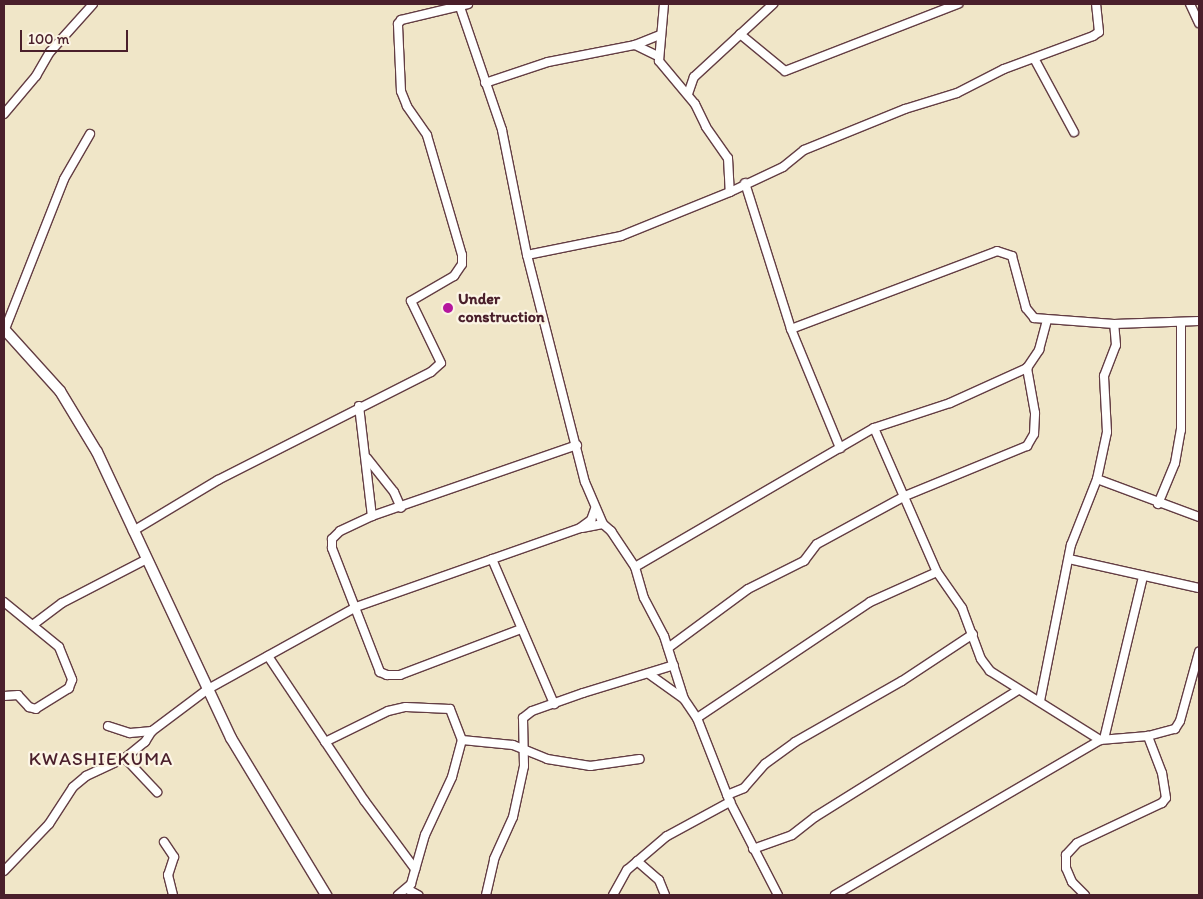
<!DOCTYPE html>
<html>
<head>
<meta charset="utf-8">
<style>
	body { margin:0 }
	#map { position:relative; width:1203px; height:899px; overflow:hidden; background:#f0e6c8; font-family:Itim,sans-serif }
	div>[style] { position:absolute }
	.roads { filter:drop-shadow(1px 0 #633d43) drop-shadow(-1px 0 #633d43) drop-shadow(0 1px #633d43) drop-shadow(0 -1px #633d43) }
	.street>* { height:8px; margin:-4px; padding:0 4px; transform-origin:4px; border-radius:4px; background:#fff }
	.secondary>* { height:10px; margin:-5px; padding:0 5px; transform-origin:5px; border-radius:5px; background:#fff }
	.dots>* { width:14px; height:14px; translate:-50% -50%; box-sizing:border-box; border:2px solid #fcf5e5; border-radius:50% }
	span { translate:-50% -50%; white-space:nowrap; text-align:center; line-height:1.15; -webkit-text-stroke:4.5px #fcf5e5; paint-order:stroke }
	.poi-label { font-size:16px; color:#4a1f2b; font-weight:700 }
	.left { translate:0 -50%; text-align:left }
	.quarter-label { font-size:19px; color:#4a1f2b; letter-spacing:1px }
	.frame { position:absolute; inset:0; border:5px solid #4a1f2b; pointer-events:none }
	.scale { position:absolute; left:20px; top:30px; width:108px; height:22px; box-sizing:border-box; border:2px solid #4a1f2b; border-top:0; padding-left:6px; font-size:15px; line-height:18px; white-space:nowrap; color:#4a1f2b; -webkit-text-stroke:4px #fcf5e5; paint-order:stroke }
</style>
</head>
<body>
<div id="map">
	<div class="roads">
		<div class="street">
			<i style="left:664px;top:4px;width:57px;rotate:95deg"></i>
			<i style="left:659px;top:61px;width:56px;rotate:50.1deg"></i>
			<i style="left:695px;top:104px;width:25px;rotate:64deg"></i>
			<i style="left:706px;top:127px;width:38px;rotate:55deg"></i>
			<i style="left:728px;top:158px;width:34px;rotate:87deg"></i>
			<i style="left:1190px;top:4px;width:21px;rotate:65deg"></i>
			<i style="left:460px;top:7px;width:130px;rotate:71.1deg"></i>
			<i style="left:502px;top:130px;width:127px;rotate:78.7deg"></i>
			<i style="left:527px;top:255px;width:234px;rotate:75.7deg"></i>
			<i style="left:585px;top:482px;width:46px;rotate:66.8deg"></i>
			<i style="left:603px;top:524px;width:11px;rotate:41deg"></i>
			<i style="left:611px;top:531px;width:43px;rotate:56.3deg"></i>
			<i style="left:635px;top:567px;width:32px;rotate:74deg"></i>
			<i style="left:644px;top:598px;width:43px;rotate:62.2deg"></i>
			<i style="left:664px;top:636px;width:66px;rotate:72.4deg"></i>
			<i style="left:684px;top:699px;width:23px;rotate:56deg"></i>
			<i style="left:697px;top:718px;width:90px;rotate:68.6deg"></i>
			<i style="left:730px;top:802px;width:105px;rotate:62.7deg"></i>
			<i style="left:740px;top:34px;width:58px;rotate:39.4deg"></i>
			<i style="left:785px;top:71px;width:186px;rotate:-21.2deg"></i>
			<i style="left:635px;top:45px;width:25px;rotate:26deg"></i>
			<i style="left:1035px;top:60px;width:82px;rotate:61.6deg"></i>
			<i style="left:485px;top:83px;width:66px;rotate:-18.4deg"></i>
			<i style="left:548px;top:62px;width:89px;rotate:-11.1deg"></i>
			<i style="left:635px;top:45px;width:27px;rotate:-22deg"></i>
			<i style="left:688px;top:94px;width:18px;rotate:-71deg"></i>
			<i style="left:694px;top:77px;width:108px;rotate:-42.7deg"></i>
			<i style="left:4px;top:114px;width:50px;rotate:-49.9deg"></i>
			<i style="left:36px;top:76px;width:28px;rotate:-60deg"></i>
			<i style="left:50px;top:52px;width:64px;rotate:-48.1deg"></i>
			<i style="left:745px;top:183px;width:153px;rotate:72.5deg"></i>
			<i style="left:791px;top:329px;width:129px;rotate:67.6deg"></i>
			<i style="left:527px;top:255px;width:96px;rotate:-11.4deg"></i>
			<i style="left:621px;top:236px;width:118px;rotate:-22deg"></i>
			<i style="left:730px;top:192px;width:59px;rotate:-25.3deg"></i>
			<i style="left:783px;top:167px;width:27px;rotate:-39deg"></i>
			<i style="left:804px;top:150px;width:109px;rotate:-22.1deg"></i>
			<i style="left:905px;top:109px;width:54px;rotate:-17.1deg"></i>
			<i style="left:957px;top:93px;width:53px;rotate:-27.1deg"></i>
			<i style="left:1004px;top:69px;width:95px;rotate:-20.3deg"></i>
			<i style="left:1093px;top:36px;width:7px;rotate:-34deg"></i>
			<i style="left:1099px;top:32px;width:28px;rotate:-96deg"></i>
			<i style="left:5px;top:329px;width:161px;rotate:-68.5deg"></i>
			<i style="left:64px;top:179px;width:52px;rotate:-60deg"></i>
			<i style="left:791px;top:329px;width:220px;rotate:-20.7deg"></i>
			<i style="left:997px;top:251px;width:16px;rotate:18deg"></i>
			<i style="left:1012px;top:256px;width:54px;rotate:74.9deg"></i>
			<i style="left:1026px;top:308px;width:13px;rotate:51deg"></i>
			<i style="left:1034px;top:318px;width:80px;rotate:4.3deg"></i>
			<i style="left:1114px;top:324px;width:85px;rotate:-2deg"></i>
			<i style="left:359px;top:406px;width:111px;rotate:83.3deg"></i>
			<i style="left:874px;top:428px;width:157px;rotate:66.4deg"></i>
			<i style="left:937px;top:572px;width:44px;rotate:55.2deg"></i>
			<i style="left:962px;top:608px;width:54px;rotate:69.6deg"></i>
			<i style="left:981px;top:659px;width:15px;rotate:53deg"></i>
			<i style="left:990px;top:671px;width:130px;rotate:32.1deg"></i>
			<i style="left:367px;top:458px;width:43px;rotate:51.5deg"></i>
			<i style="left:394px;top:492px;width:17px;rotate:66deg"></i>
			<i style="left:1097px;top:479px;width:109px;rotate:20.4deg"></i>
			<i style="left:1158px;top:504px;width:44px;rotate:-67.5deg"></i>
			<i style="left:1175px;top:463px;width:34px;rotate:-80deg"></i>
			<i style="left:1181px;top:430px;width:107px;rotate:-90deg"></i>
			<i style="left:582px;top:528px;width:21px;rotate:-11deg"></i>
			<i style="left:133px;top:531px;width:99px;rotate:-31deg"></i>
			<i style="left:218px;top:480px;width:239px;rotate:-26.9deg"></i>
			<i style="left:431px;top:372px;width:13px;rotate:-42deg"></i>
			<i style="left:441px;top:363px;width:69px;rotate:-115.8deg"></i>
			<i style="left:411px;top:301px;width:50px;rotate:-30.2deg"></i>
			<i style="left:454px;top:276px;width:14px;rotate:-56deg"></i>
			<i style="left:462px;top:264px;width:9px;rotate:-90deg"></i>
			<i style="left:462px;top:255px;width:125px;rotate:-106.3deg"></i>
			<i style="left:427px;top:135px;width:35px;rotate:-125deg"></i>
			<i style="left:407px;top:106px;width:16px;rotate:-112deg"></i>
			<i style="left:401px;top:91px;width:67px;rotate:-92.6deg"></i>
			<i style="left:398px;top:24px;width:5px;rotate:-53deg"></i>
			<i style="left:401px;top:20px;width:69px;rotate:-13.4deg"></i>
			<i style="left:492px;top:559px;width:158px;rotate:66.8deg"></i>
			<i style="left:1069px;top:559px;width:133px;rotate:12.6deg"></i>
			<i style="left:635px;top:567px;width:276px;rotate:-30.2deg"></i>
			<i style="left:874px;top:428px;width:80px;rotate:-18.2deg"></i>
			<i style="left:950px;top:403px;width:85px;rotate:-24.4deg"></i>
			<i style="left:4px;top:602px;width:71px;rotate:39.3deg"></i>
			<i style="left:59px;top:647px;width:35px;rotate:68deg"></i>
			<i style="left:72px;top:680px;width:9px;rotate:111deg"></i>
			<i style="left:69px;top:688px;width:39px;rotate:148deg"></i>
			<i style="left:36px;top:709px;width:7px;rotate:-164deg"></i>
			<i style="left:29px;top:707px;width:16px;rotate:-133deg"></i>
			<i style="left:18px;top:695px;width:14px;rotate:176deg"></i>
			<i style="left:34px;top:624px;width:35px;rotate:-37deg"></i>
			<i style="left:62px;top:603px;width:93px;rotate:-27.4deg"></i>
			<i style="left:521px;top:629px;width:129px;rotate:159.2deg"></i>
			<i style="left:400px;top:675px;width:13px;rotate:180deg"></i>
			<i style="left:387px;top:675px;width:8px;rotate:-157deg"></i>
			<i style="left:380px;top:672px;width:133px;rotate:-111.2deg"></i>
			<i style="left:332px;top:548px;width:9px;rotate:-90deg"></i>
			<i style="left:332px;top:539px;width:11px;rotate:-45deg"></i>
			<i style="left:340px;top:531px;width:35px;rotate:-25deg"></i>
			<i style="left:372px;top:516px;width:217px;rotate:-19.1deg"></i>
			<i style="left:668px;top:648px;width:99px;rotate:-36.4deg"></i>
			<i style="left:748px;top:589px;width:63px;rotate:-26.6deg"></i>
			<i style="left:804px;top:561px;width:21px;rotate:-53deg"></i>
			<i style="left:817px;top:544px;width:100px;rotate:-28.6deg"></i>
			<i style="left:905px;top:496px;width:132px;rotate:-22.3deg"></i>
			<i style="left:1027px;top:446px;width:14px;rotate:-60deg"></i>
			<i style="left:1034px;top:434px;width:21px;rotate:-87deg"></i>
			<i style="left:1035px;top:413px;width:46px;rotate:-100.1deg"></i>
			<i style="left:1027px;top:368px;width:22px;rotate:-56deg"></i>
			<i style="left:1039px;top:350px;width:31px;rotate:-75deg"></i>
			<i style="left:268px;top:656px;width:173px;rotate:56.3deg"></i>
			<i style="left:364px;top:800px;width:86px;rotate:53.5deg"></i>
			<i style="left:649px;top:674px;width:43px;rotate:35.5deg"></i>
			<i style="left:1040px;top:701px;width:159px;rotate:-78.8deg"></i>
			<i style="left:1071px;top:545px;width:71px;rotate:-68.5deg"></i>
			<i style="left:1097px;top:479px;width:48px;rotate:-78deg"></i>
			<i style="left:1107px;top:432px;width:56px;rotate:-93.1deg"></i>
			<i style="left:1104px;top:376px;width:33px;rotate:-69deg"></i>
			<i style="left:1116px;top:345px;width:21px;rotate:-95deg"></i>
			<i style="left:697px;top:718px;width:208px;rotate:-33.8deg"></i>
			<i style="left:870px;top:602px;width:73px;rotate:-24.1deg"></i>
			<i style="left:108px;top:726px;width:23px;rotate:18deg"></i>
			<i style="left:130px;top:733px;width:22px;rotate:-5deg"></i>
			<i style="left:1104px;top:739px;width:168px;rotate:-76.5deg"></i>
			<i style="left:325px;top:742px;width:70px;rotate:-26.2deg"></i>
			<i style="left:388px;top:711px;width:18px;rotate:-13deg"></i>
			<i style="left:406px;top:707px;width:44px;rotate:2.6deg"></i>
			<i style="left:450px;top:709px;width:33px;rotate:69deg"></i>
			<i style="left:125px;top:758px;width:47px;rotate:46.7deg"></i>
			<i style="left:727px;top:795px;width:18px;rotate:-22deg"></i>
			<i style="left:744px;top:788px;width:32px;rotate:-49deg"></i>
			<i style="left:765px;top:764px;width:37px;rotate:-36deg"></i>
			<i style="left:795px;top:742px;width:123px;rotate:-29.7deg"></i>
			<i style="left:902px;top:681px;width:85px;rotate:-33.5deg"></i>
			<i style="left:164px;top:842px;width:18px;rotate:56deg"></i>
			<i style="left:174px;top:857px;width:19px;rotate:108deg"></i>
			<i style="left:168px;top:875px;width:21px;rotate:76deg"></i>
			<i style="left:753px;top:849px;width:41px;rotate:-19.7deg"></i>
			<i style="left:792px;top:835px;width:29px;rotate:-38deg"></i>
			<i style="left:815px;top:817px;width:239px;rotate:-32deg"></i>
			<i style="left:637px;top:861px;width:29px;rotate:41deg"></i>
			<i style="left:659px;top:880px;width:16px;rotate:68deg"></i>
			<i style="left:4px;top:871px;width:65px;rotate:-46.2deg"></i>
			<i style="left:49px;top:824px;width:44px;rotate:-57deg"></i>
			<i style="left:73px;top:787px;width:17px;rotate:-40deg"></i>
			<i style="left:86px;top:776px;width:43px;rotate:-24.8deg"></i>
			<i style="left:125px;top:758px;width:26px;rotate:-39deg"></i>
			<i style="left:145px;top:742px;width:13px;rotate:-58deg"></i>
			<i style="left:152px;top:731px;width:70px;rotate:-36.9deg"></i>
			<i style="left:208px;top:689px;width:169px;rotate:-29deg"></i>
			<i style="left:356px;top:607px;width:238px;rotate:-19.4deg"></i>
			<i style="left:580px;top:528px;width:14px;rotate:-36deg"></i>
			<i style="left:591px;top:520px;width:12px;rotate:-70deg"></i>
			<i style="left:407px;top:889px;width:13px;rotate:29deg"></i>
			<i style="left:398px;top:895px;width:17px;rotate:-40deg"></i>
			<i style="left:411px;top:884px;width:51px;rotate:-74.1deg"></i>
			<i style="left:425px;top:835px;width:64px;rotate:-65deg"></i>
			<i style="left:452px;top:777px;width:38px;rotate:-75deg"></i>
			<i style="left:462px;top:740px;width:51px;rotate:5.6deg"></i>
			<i style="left:513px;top:745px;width:37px;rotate:22deg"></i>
			<i style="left:547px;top:759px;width:44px;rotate:9.2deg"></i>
			<i style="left:590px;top:766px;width:50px;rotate:-8deg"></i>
			<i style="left:486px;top:895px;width:37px;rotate:-77deg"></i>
			<i style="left:494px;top:859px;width:46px;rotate:-65.7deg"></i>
			<i style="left:513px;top:817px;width:52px;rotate:-77.8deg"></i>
			<i style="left:524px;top:766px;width:48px;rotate:-91.2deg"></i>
			<i style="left:523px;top:718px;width:11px;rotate:-38deg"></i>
			<i style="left:532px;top:711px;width:54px;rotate:-19.4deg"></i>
			<i style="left:583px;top:693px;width:95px;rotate:-17.1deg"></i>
			<i style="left:613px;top:895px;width:29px;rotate:-61deg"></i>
			<i style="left:627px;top:870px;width:52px;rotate:-40.4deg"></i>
			<i style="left:667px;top:836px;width:72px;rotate:-28.4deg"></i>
			<i style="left:835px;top:895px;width:307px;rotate:-30.3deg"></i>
			<i style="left:1100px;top:740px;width:48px;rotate:-4.8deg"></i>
			<i style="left:1148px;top:736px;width:28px;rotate:-15deg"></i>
			<i style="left:1175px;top:729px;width:9px;rotate:-58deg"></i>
			<i style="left:1180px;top:721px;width:72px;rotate:-74.6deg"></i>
			<i style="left:1085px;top:895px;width:18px;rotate:-135deg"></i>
			<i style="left:1072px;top:882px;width:15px;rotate:-113deg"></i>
			<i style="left:1066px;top:868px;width:13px;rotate:-90deg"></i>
			<i style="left:1066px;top:855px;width:16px;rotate:-47deg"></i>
			<i style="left:1077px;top:843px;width:94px;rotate:-25.2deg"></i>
			<i style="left:1162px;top:803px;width:6px;rotate:-51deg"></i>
			<i style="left:1166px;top:798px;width:25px;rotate:-99deg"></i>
			<i style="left:1162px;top:773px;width:40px;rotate:-111deg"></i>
		</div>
		<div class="secondary">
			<i style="left:4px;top:329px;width:84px;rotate:47.9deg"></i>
			<i style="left:60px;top:391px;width:71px;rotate:58.8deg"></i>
			<i style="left:97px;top:452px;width:316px;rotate:64.9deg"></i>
			<i style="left:231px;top:738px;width:184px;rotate:58.8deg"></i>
		</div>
	</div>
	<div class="dots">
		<i style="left:448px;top:308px;background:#b5179e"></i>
	</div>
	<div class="poi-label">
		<span class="left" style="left:458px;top:308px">Under<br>construction</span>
	</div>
	<div class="quarter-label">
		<span style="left:101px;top:759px">KWASHIEKUMA</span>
	</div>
	<div class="frame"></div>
	<div class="scale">100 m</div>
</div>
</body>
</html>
